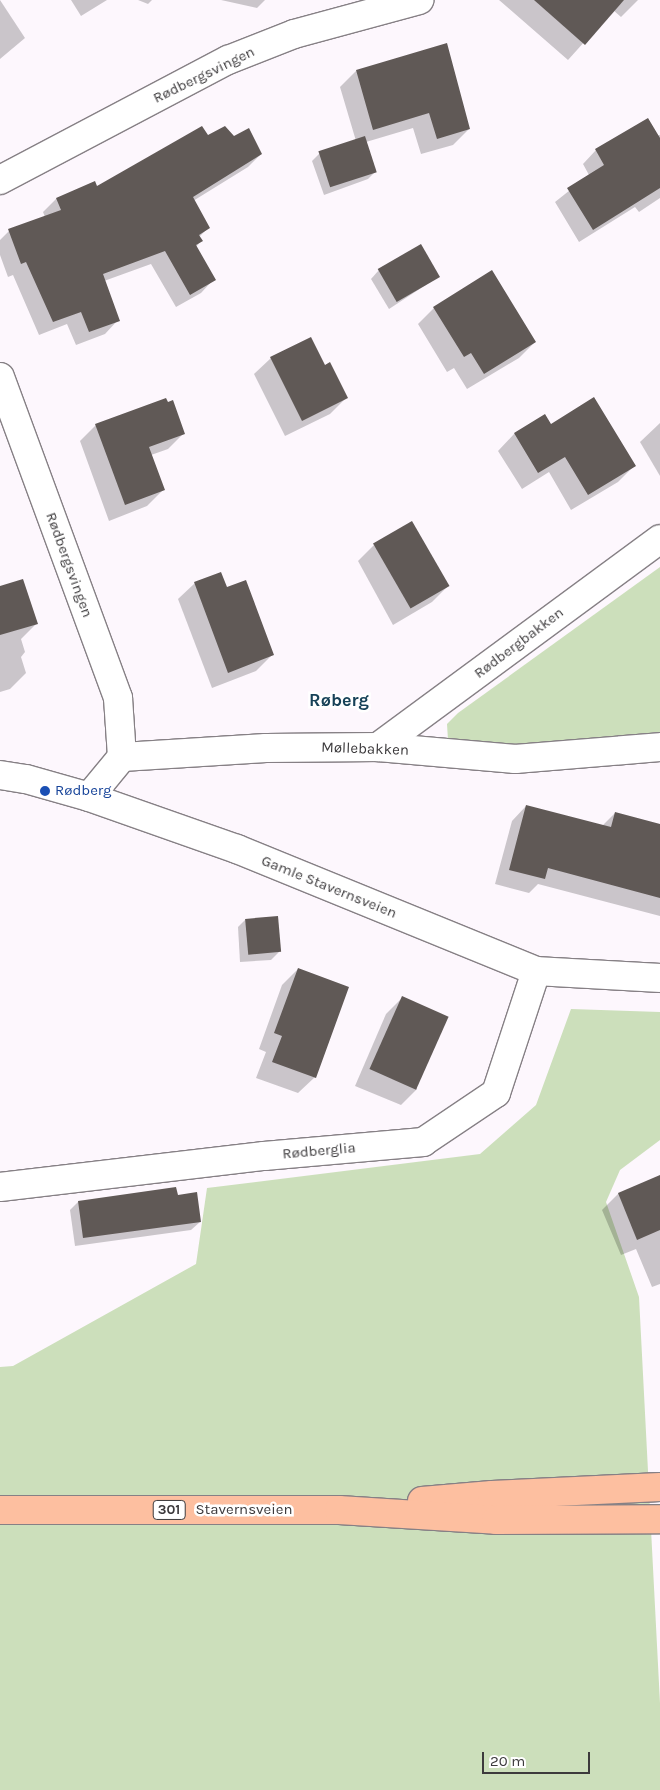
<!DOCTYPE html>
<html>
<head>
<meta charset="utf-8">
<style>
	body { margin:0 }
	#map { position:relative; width:660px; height:1790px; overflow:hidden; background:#fdf7fd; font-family:Karla,sans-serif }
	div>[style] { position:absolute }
	.green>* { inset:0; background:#ccdfbb }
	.shadow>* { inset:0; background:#0003 }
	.building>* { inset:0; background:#605956; transform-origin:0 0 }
	.roads { filter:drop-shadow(1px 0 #868085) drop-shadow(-1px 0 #868085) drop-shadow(0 1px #868085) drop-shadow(0 -1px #868085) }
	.minor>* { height:28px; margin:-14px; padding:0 14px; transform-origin:14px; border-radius:14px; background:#fff }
	.tertiary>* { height:28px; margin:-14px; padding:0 14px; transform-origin:14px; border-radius:14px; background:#fff }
	.primary>* { height:28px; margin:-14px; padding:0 14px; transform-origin:14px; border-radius:14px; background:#fdbfa0 }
	.dots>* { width:14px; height:14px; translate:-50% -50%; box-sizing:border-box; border:2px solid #fff; border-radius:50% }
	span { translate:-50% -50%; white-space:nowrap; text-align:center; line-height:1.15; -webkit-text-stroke:5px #fff; paint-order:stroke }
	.shield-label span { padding:1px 4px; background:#fff; border:1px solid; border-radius:4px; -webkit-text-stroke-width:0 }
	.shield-label { font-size:14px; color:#3c3a3c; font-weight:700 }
	.street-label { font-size:15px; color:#3c3a3c }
	.transit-label { font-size:15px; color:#164399 }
	.left { translate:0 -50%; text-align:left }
	.quarter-label { font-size:18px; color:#174258; font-weight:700 }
	.scale { position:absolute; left:482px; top:1752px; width:108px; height:22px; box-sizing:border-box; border:2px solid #3c3a3c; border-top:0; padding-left:6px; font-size:15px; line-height:18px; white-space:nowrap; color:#3c3a3c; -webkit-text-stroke:4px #fff; paint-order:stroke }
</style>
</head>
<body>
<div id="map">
	<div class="green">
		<i style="clip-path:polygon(660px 567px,660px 732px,530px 746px,448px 740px,447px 724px,458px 713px)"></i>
		<i style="clip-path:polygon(571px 1009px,660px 1012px,660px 1140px,620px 1170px,606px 1202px,639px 1297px,660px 1703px,660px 1790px,0 1790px,0 1367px,13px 1366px,196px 1264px,207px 1188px,480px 1154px,536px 1105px)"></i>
	</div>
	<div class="shadow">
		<i style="clip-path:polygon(0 0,25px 38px,0 59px)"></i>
		<i style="clip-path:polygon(71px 0,107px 0,81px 16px)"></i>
		<i style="clip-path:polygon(138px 0,152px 0,148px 4px)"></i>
		<i style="clip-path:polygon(221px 0,265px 0,257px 8px)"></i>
		<i style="clip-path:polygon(499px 0,638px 0,621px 17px,613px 10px,568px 60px)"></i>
		<i style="clip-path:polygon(356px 71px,469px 129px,453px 145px,421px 154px,413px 128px,366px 142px,376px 171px,368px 179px,324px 195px,312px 161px,320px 153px,356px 141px,340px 87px)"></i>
		<i style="clip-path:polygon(660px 135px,660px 198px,639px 212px,635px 207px,579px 242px,555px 202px,589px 175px,583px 164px,596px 150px)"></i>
		<i style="clip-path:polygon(207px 137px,234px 138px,261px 154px,248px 167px,193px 201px,208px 228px,199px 237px,201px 241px,196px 247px,214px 279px,201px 293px,176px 307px,151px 264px,104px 281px,118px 320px,105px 334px,76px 345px,67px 324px,39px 335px,13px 275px,8px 277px,0 255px,0 240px,9px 231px,45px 217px,43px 212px,56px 199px,94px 182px,97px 188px)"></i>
		<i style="clip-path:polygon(379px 270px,438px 277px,389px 309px,371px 279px)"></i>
		<i style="clip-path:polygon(434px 308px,535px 342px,519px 358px,467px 389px,454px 368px,447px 372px,418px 324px)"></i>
		<i style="clip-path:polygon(271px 358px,324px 366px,346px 398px,330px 414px,285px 436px,254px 374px)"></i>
		<i style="clip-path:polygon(545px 416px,551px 425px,634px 466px,618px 482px,571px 510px,549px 472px,522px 489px,498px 451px,514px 434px)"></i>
		<i style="clip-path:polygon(660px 423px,660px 476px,640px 442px)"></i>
		<i style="clip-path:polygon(96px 425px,184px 433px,168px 449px,151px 455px,163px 490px,147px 506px,109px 521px,80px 441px)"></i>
		<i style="clip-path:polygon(374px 545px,448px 586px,432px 602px,393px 625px,358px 561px)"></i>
		<i style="clip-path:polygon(195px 583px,272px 655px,256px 671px,212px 688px,178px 599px)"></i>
		<i style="clip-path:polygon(0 587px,36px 624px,21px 639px,25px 652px,21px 657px,26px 673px,10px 689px,0 692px)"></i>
		<i style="clip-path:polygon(526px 806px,602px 826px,615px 813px,660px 825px,660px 916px,538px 884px,529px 893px,495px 884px,512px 821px)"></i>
		<i style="clip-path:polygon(246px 919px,279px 952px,271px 960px,240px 962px,238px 927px)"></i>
		<i style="clip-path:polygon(298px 969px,315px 1077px,298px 1093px,256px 1078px,266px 1052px,259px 1049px,282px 985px)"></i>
		<i style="clip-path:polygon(402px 998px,417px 1089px,401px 1105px,355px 1086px,386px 1014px)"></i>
		<i style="clip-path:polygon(660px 1176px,660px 1284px,652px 1287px,636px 1249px,621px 1255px,602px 1210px,618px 1194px)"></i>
		<i style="clip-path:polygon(177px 1196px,200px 1222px,191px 1230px,75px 1246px,70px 1210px,78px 1202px)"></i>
	</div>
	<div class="building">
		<i style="clip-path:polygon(534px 0,624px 0,585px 45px)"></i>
		<i style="clip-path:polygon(447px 43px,470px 129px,437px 139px,429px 113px,373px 130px,356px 70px)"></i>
		<i style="clip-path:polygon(648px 118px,660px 138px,660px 188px,593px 230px,567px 188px,604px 165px,595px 149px)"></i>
		<i style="clip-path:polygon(202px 126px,208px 135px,225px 126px,234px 136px,249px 128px,262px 154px,193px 197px,210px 228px,199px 235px,203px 241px,196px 245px,216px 280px,190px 295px,165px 251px,103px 274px,120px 321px,89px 332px,81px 312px,53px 322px,26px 262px,21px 264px,8px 229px,61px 210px,56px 198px,95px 181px,97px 186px)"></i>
		<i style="left:365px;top:136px;width:38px;height:49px;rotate:72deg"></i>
		<i style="left:421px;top:244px;width:38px;height:50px;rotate:60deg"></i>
		<i style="clip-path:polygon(492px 270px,536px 342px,484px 374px,471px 353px,464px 357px,433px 307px)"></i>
		<i style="clip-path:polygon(311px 337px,325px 365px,330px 362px,348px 398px,302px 421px,270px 357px)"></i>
		<i style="clip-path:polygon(594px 397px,636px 466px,588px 495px,565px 457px,538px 473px,514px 433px,545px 414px,551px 424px)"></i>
		<i style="clip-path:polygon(166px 398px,168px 402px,173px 400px,185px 434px,149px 447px,165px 490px,125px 505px,95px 424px)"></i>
		<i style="left:412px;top:521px;width:75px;height:45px;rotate:60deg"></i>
		<i style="clip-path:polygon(221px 572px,227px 587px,246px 580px,274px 655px,228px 673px,194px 582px)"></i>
		<i style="clip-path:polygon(23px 579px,38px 624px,0 635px,0 586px)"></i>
		<i style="clip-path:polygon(526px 805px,611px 827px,615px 812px,660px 824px,660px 898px,548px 868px,545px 879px,509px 870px)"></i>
		<i style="left:278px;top:916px;width:36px;height:33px;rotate:85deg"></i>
		<i style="clip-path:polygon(298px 968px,349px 987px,316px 1078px,272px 1062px,282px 1036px,274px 1033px)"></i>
		<i style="left:402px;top:996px;width:51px;height:80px;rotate:24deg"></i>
		<i style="clip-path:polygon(660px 1175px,660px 1230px,637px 1240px,618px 1193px)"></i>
		<i style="clip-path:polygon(176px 1187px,178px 1195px,197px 1192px,201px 1222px,83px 1238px,78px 1201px)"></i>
	</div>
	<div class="roads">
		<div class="minor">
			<i style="left:0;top:180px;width:258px;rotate:-27.8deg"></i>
			<i style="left:228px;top:60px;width:71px;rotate:-21.5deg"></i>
			<i style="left:294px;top:34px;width:130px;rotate:-15.2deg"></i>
			<i style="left:0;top:377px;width:342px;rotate:69.8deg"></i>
			<i style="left:118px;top:698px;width:59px;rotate:86.1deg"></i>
			<i style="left:378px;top:747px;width:350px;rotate:-36.4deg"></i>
			<i style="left:89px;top:797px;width:52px;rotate:-50.5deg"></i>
			<i style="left:122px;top:757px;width:144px;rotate:-3.6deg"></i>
			<i style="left:266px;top:748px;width:112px;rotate:-0.5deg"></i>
			<i style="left:378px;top:747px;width:138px;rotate:5deg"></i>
			<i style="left:515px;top:759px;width:145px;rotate:-4.7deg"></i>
			<i style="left:0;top:1187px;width:266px;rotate:-6.7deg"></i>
			<i style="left:264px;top:1156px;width:160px;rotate:-5deg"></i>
			<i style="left:423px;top:1142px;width:88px;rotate:-33.9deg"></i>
			<i style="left:496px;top:1093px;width:128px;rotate:-71.8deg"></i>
		</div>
		<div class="tertiary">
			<i style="left:0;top:775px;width:26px;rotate:9deg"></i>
			<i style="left:26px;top:779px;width:66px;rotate:15.9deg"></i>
			<i style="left:89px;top:797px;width:157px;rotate:19.4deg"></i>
			<i style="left:237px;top:849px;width:323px;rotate:22.2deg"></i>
			<i style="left:536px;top:971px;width:124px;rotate:3.2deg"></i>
		</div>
		<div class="primary">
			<i style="left:422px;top:1501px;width:70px;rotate:-4.9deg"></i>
			<i style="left:492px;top:1495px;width:168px;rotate:-2.7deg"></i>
			<i style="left:0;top:1510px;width:339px"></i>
			<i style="left:339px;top:1510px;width:157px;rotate:3.6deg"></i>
			<i style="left:496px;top:1520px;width:164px;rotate:-0.3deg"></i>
		</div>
	</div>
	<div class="dots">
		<i style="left:45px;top:791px;background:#1a4fb4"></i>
	</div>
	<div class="shield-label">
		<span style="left:169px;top:1510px">301</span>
	</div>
	<div class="street-label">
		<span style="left:204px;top:75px;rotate:-26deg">Rødbergsvingen</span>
		<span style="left:69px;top:565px;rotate:70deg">Rødbergsvingen</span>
		<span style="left:519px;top:643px;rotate:-37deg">Rødbergbakken</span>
		<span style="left:365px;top:749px;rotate:2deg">Møllebakken</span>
		<span style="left:329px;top:887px;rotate:22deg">Gamle Stavernsveien</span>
		<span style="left:319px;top:1151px;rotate:-5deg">Rødberglia</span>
		<span style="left:244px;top:1510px">Stavernsveien</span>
	</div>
	<div class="transit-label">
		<span class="left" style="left:55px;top:791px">Rødberg</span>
	</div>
	<div class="quarter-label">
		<span style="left:339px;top:700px">Røberg</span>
	</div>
	<div class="scale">20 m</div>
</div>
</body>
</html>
